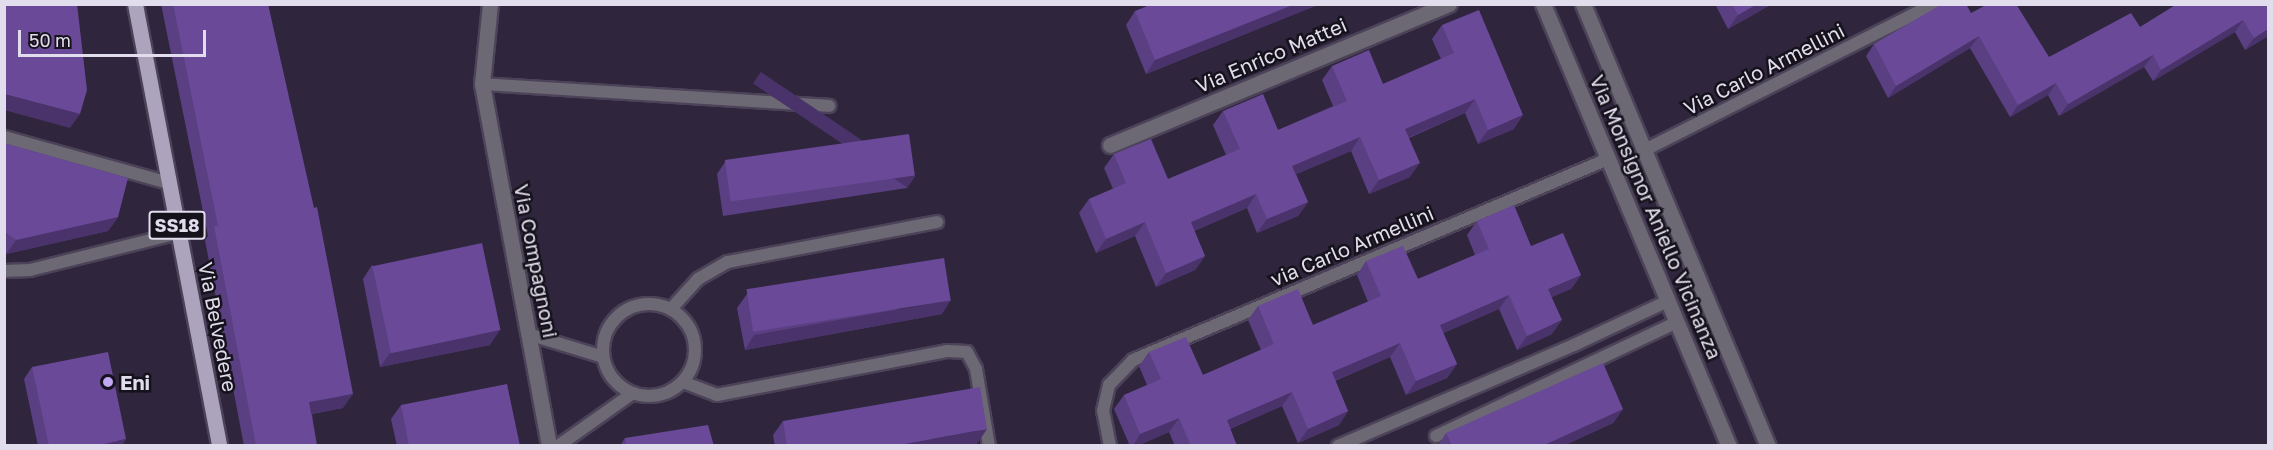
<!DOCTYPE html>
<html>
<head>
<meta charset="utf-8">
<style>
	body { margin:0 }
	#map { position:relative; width:2273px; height:450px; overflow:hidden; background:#2f263d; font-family:"Golos Text",sans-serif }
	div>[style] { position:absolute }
	.roads { filter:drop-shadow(2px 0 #4c4359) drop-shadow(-2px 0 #4c4359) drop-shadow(0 2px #4c4359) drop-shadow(0 -2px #4c4359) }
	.lane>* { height:12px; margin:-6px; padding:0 6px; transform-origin:6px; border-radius:6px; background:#6c6874 }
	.lane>.ring { margin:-6px; padding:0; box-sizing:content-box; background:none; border:12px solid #6c6874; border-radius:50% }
	.street>* { height:15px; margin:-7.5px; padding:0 7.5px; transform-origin:7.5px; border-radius:7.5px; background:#6c6874 }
	.primary>* { height:15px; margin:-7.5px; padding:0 7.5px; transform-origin:7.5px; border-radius:7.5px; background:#aca4bc }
	.wall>* { inset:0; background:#5a3f83 }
	.shaded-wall>* { inset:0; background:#4a336a; transform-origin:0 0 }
	.building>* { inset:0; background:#694998; transform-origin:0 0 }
	.dots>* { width:16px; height:16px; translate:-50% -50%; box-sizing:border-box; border:3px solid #15121c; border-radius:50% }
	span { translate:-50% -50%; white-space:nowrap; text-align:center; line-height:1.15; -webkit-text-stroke:5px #15121c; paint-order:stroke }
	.shield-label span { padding:2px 4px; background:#15121c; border:2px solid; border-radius:4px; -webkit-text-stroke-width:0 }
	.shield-label { font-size:18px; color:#e2ddec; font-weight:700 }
	.street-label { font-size:20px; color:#e2ddec }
	.poi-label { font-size:20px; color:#e2ddec; font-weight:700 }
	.left { translate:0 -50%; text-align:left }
	.frame { position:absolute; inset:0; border:6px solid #e2ddec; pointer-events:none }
	.scale { position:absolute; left:18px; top:30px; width:188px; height:27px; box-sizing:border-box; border:3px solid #e2ddec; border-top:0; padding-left:8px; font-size:18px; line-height:21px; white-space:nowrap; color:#e2ddec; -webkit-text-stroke:4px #15121c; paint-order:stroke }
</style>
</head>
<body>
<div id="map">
	<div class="roads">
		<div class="lane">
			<i style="left:482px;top:84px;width:348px;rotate:3.6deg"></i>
			<i style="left:4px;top:137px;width:171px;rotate:15.6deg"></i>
			<i style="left:1643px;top:151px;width:326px;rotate:-26.8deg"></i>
			<i style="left:4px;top:271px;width:26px;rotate:-2deg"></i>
			<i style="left:30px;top:270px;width:153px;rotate:-14deg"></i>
			<i class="ring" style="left:603px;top:304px;width:80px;height:80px"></i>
			<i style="left:671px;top:309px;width:40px;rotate:-48deg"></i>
			<i style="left:698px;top:279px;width:34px;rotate:-30deg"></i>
			<i style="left:728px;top:262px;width:213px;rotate:-10.8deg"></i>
			<i style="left:528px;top:334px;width:78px;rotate:17deg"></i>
			<i style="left:683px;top:382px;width:36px;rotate:21deg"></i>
			<i style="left:717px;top:395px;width:235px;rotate:-10.8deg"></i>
			<i style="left:948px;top:351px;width:19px;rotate:3deg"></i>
			<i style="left:967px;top:352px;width:19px;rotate:62deg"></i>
			<i style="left:976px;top:369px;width:78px;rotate:80.4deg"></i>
			<i style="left:1436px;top:436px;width:267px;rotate:-25.3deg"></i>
			<i style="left:558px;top:446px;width:92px;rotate:-35.2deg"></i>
			<i style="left:1110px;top:446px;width:36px;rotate:-101deg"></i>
			<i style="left:1103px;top:411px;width:27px;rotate:-77deg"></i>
			<i style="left:1109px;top:385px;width:35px;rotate:-46deg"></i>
			<i style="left:1133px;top:360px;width:516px;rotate:-22.94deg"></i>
			<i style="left:1338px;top:446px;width:257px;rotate:-23.2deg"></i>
			<i style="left:1574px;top:345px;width:104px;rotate:-25.1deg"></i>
		</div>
		<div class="street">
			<i style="left:490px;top:4px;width:80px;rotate:95.7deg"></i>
			<i style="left:482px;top:84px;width:368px;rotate:79.5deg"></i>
			<i style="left:1543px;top:4px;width:480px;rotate:67.2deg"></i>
			<i style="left:1583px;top:4px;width:479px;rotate:67.3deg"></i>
			<i style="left:1110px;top:145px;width:367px;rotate:-22.6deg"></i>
		</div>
		<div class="primary">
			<i style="left:135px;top:4px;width:450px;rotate:79.2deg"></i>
		</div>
	</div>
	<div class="wall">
		<i style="clip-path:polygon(161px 4px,268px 4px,343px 408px,312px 414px,317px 446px,244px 446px,205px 240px,208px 236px)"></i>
		<i style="clip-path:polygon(1320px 4px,1146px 74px,1126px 25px,1135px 11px)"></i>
		<i style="clip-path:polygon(1715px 4px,1772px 4px,1728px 29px)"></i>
		<i style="clip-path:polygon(2268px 4px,2268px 36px,2245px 50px,2235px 32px,2153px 81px,2144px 67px,2059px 116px,2048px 95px,2010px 117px,1970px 48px,1888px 98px,1866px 56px,1874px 44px,1971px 13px,2049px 57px,2140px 27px)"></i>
		<i style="clip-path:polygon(1442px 25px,1514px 129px,1478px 144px,1465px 113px,1409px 138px,1410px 177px,1369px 194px,1351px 151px,1296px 174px,1308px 202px,1298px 216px,1257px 233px,1247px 208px,1194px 231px,1205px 256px,1195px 270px,1156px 287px,1135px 236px,1096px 253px,1079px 213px,1089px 199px,1113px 189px,1104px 168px,1114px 154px,1168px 179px,1226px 155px,1213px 125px,1223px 111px,1278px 130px,1333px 106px,1322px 80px,1332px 66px,1383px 84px,1441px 59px,1432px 39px)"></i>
		<i style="clip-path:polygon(4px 143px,118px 217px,108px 231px,6px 254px,4px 253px)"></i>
		<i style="clip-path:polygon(725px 162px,915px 176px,907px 188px,723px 216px,717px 174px)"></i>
		<i style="clip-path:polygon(1477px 221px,1531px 246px,1581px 275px,1571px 289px,1551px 297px,1552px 334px,1517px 350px,1499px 309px,1443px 333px,1457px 364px,1447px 378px,1406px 395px,1390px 357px,1335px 381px,1348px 411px,1339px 425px,1298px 443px,1282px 406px,1230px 429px,1237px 446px,1175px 446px,1169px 432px,1137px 446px,1130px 446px,1114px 409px,1124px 395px,1147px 385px,1139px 366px,1149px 352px,1203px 375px,1261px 350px,1248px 320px,1258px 306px,1313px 325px,1368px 302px,1357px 275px,1366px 261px,1418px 279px,1475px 255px,1467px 235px)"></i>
		<i style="clip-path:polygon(372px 265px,490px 345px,380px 367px,363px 279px)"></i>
		<i style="clip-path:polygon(747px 294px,942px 314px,745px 350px,737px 308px)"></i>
		<i style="clip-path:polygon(32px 367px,122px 446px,38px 446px,24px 379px)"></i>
		<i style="clip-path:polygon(401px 405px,520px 446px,397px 446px,391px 419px)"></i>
		<i style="clip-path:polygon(1623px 409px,1613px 423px,1563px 446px,1438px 446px,1446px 433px)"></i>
		<i style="clip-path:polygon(783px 421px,977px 444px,965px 446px,775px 446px,773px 435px)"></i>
		<i style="clip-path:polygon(625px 438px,714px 446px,620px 446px)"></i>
	</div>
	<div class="shaded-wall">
		<i style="clip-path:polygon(1295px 4px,1320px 4px,1146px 74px,1155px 60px)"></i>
		<i style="clip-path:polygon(1757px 4px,1772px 4px,1728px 29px,1738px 15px)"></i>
		<i style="clip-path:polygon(2243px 20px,2235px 32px,2153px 81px,2161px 70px)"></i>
		<i style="clip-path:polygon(2268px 29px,2268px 36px,2245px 50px,2254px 38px)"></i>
		<i style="clip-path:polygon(1979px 36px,1970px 48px,1888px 98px,1896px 86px)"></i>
		<i style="clip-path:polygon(2153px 55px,2144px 67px,2059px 116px,2068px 104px)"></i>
		<i style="clip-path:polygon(2056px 83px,2048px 95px,2010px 117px,2018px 105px)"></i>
		<i style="clip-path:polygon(4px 94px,80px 114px,70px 128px,4px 110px)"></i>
		<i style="clip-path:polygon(1475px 99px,1465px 113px,1395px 143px,1405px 129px)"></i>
		<i style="clip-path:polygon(1523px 115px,1514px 129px,1478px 144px,1488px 130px)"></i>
		<i style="clip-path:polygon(1360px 137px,1351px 151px,1283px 180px,1292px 166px)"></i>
		<i style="clip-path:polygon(1420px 163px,1410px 177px,1369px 194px,1379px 180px)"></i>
		<i style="left:915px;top:176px;width:14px;height:186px;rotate:124deg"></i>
		<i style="clip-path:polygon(1256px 194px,1247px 208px,1181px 236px,1191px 222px)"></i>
		<i style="clip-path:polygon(1308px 202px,1298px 216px,1257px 233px,1267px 219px)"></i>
		<i style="clip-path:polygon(118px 217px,108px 231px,6px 254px,16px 240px)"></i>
		<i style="clip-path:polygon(1145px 222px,1135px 236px,1096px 253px,1106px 239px)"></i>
		<i style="clip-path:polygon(1205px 256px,1195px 270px,1156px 287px,1166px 273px)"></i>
		<i style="clip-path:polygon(1581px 275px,1571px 289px,1538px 303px,1548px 289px)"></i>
		<i style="clip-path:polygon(1509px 295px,1499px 309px,1430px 339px,1440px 325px)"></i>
		<i style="clip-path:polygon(951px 300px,942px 314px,745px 350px,754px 335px)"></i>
		<i style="clip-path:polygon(1562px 320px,1552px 334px,1517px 350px,1527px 336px)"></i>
		<i style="clip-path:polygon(500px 330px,490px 345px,380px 367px,390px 353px)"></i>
		<i style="clip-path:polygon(1400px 343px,1390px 357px,1322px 386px,1332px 372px)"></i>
		<i style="clip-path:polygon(1457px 364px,1447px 378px,1406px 395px,1416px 381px)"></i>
		<i style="clip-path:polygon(1292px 392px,1282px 406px,1217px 434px,1227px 420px)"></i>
		<i style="clip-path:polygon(353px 394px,343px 408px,300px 416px,309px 402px)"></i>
		<i style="clip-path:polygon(1623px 409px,1613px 423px,1563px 446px,1542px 446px)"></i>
		<i style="clip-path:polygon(1348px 411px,1339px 425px,1298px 443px,1308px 429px)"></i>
		<i style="clip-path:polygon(1179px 418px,1169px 432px,1137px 446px,1133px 446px,1140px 434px)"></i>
		<i style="clip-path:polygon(987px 429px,977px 444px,965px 446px,893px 446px)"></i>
		<i style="clip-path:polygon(126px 439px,122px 446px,95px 446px)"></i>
	</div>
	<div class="building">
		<i style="clip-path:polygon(4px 4px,77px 4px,87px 90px,80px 114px,4px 94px)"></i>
		<i style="clip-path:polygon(173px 4px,268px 4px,314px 208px,317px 207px,353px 394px,309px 402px,317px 446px,256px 446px,214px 226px,218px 226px)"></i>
		<i style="clip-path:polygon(1152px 4px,1295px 4px,1155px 60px,1135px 11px)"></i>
		<i style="clip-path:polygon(1732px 4px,1757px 4px,1738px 15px)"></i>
		<i style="clip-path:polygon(1942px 4px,1966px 4px,1971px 13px,1988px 4px,2016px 4px,2049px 57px,2131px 13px,2140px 27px,2177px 4px,2268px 4px,2268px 29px,2254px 38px,2243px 20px,2161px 70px,2153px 55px,2068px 104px,2056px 83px,2018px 105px,1979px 36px,1896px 86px,1874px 44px)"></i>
		<i style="clip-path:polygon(1479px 10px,1523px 115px,1488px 130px,1475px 99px,1405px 129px,1420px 163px,1379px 180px,1360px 137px,1292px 166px,1308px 202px,1267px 219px,1256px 194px,1191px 222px,1205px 256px,1166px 273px,1145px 222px,1106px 239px,1089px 199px,1126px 183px,1114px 154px,1151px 139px,1168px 179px,1240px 149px,1223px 111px,1263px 94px,1278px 130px,1347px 101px,1332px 66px,1369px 50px,1383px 84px,1454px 53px,1442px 25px)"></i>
		<i style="left:909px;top:134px;width:42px;height:186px;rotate:82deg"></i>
		<i style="clip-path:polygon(4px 143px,128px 178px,118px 217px,16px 240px,4px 231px)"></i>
		<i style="clip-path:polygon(1514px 205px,1531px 246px,1563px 233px,1581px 275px,1548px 289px,1562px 320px,1527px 336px,1509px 295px,1440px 325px,1457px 364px,1416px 381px,1400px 343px,1332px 372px,1348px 411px,1308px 429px,1292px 392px,1227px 420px,1237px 446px,1191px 446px,1179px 418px,1140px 434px,1124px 395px,1161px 379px,1149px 352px,1186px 337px,1203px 375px,1274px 344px,1258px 306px,1298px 289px,1313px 325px,1381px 296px,1366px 261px,1403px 246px,1418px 279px,1489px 249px,1477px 221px)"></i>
		<i style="left:482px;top:243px;width:89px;height:112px;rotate:78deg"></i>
		<i style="left:944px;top:258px;width:43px;height:200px;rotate:81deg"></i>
		<i style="clip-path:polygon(108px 352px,126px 439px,95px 446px,49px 446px,32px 367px)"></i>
		<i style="clip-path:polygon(1603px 363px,1623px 409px,1542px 446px,1452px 446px,1446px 433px)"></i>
		<i style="clip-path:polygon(507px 384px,520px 446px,409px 446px,401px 405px)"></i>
		<i style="clip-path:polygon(980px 387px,987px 429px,893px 446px,787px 446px,783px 421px)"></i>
		<i style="clip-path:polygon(708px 425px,714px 446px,627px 446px,625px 438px)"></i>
	</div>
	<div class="dots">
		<i style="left:108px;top:382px;background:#c2a7f2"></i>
	</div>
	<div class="shield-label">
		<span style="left:177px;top:225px">SS18</span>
	</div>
	<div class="street-label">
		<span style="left:1271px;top:55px;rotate:-23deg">Via Enrico Mattei</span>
		<span style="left:1764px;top:69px;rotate:-27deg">Via Carlo Armellini</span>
		<span style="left:1656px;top:217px;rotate:67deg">Via Monsignor Aniello Vicinanza</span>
		<span style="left:1352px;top:246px;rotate:-23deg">via Carlo Armellini</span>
		<span style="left:536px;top:261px;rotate:79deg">Via Compagnoni</span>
		<span style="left:218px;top:327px;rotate:79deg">Via Belvedere</span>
	</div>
	<div class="poi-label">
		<span class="left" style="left:120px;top:382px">Eni</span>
	</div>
	<div class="frame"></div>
	<div class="scale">50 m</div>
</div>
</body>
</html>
